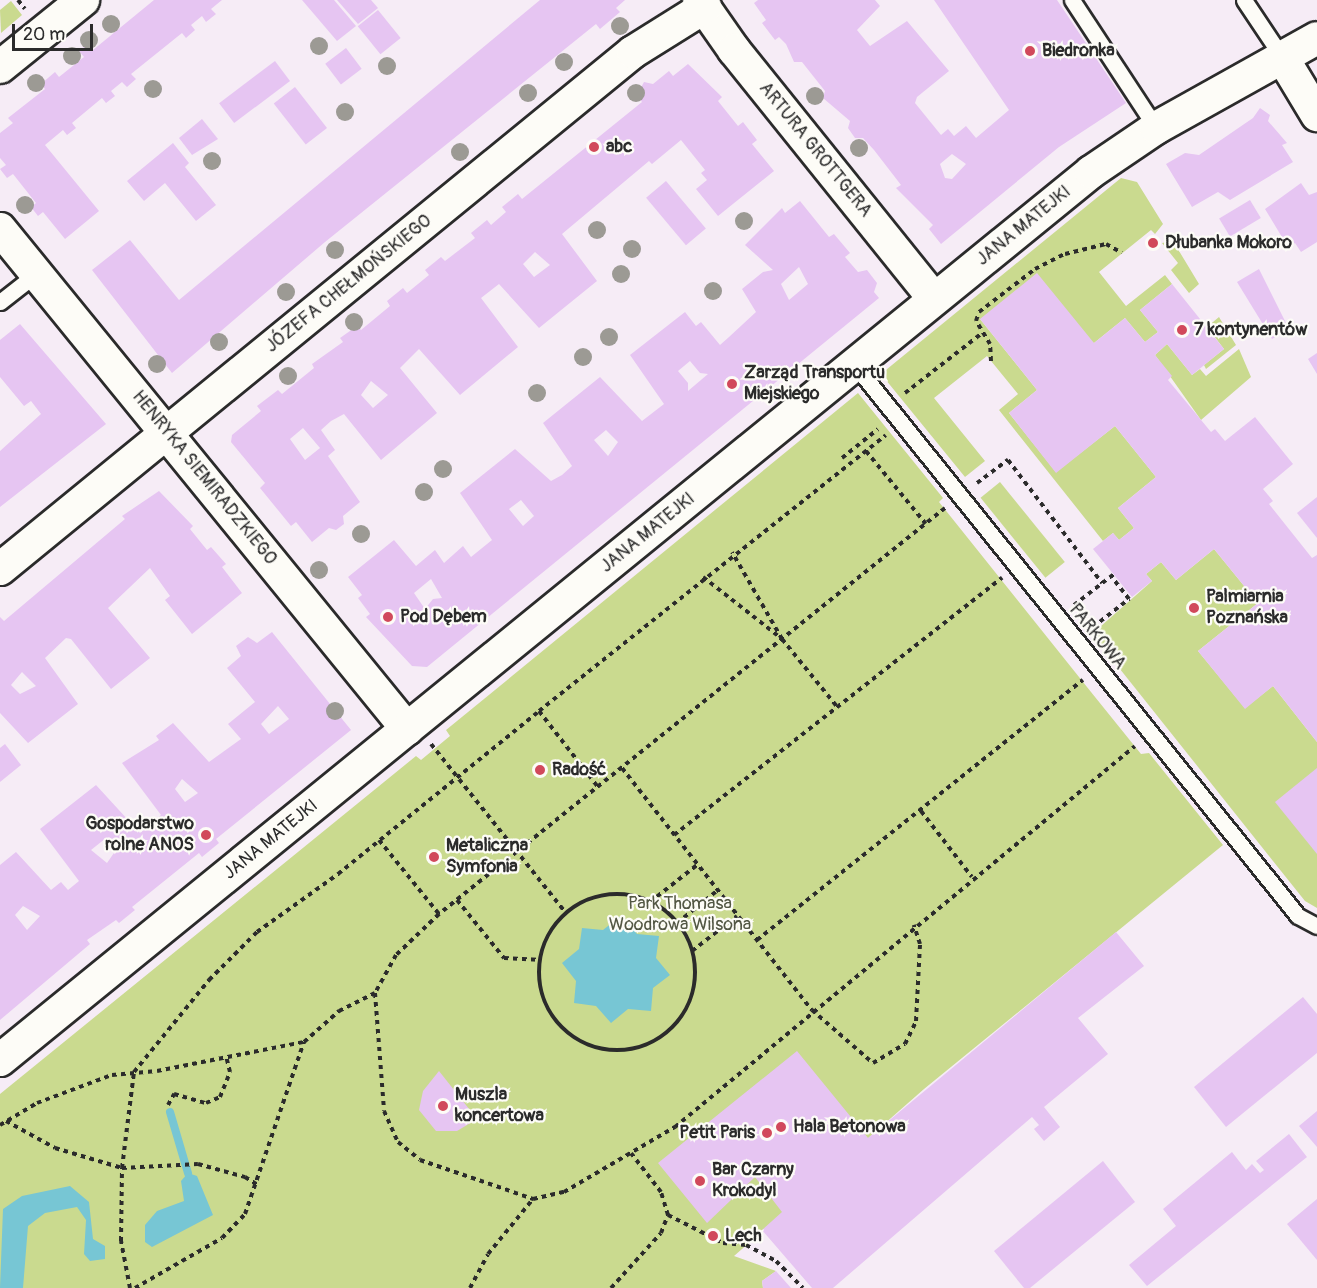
<!DOCTYPE html>
<html>
<head>
<meta charset="utf-8">
<style>
	body { margin:0 }
	#map { position:relative; width:1317px; height:1288px; overflow:hidden; background:#f6ecf6; font-family:Pangolin,sans-serif }
	div>[style] { position:absolute }
	.green>* { inset:0; background:#cada8f; transform-origin:0 0 }
	.water>* { inset:0; background:#77c6d4 }
	.stream>* { height:8px; margin:-4px; padding:0 4px; transform-origin:4px; border-radius:4px; background:#77c6d4 }
	.building>* { inset:0; background:#e6c5f2; transform-origin:0 0 }
	.path>* { height:4px; margin-top:-2px; transform-origin:0; background:repeating-linear-gradient(90deg,#2b2b2b 0 4.5px,transparent 0 9px) }
	.path>.ring { margin:-2px; padding:0; box-sizing:content-box; background:none; border:4px solid #2b2b2b; border-radius:50% }
	.roads { filter:drop-shadow(2px 0 #2b2b2b) drop-shadow(-2px 0 #2b2b2b) drop-shadow(0 2px #2b2b2b) drop-shadow(0 -2px #2b2b2b) }
	.service>* { height:15px; margin:-7.5px; padding:0 7.5px; transform-origin:7.5px; border-radius:7.5px; background:#fdfcf7 }
	.minor>* { height:32px; margin:-16px; padding:0 16px; transform-origin:16px; border-radius:16px; background:#fdfcf7 }
	.trees>* { width:18px; height:18px; margin:-9px; border-radius:50%; background:#9c9a94 }
	.dots>* { width:16px; height:16px; translate:-50% -50%; box-sizing:border-box; border:3px solid #fdfcf7; border-radius:50% }
	span { translate:-50% -50%; white-space:nowrap; text-align:center; line-height:1.15; -webkit-text-stroke:4.5px #fdfcf7; paint-order:stroke }
	.poi-label { font-size:18px; color:#2b2b2b; font-weight:700 }
	.left { translate:0 -50%; text-align:left }
	.right { translate:-100% -50%; text-align:right }
	.street-label { font-size:18px; color:#2b2b2b }
	.park-label { font-size:18px; color:#535744 }
	.scale { position:absolute; left:12px; top:24px; width:81px; height:27px; box-sizing:border-box; border:3px solid #2b2b2b; border-top:0; padding-left:8px; font-size:18px; line-height:21px; white-space:nowrap; color:#2b2b2b; -webkit-text-stroke:4px #fdfcf7; paint-order:stroke }
</style>
</head>
<body>
<div id="map">
	<div class="green">
		<i style="clip-path:polygon(11px 1px,22px 15px,1px 33px,0 10px)"></i>
		<i style="clip-path:polygon(1121px 178px,1137px 182px,1163px 224px,1155px 234px,1151px 230px,1099px 272px,1126px 306px,1165px 275px,1172px 284px,1140px 310px,1158px 332px,1145px 342px,1125px 318px,1094px 343px,980px 319px,1037px 390px,1009px 413px,1056px 472px,1115px 426px,1156px 477px,1118px 508px,1134px 528px,1119px 540px,1113px 533px,1103px 541px,999px 410px,1018px 394px,987px 356px,934px 398px,985px 461px,965px 477px,881px 374px)"></i>
		<i style="clip-path:polygon(1173px 241px,1199px 284px,1189px 293px,1171px 270px,1178px 263px,1162px 243px)"></i>
		<i style="clip-path:polygon(1219px 317px,1236px 345px,1206px 369px,1204px 365px,1224px 349px,1207px 327px)"></i>
		<i style="clip-path:polygon(1167px 344px,1192px 375px,1200px 369px,1206px 376px,1239px 349px,1251px 377px,1201px 420px,1155px 355px)"></i>
		<i style="clip-path:polygon(858px 393px,943px 498px,939px 502px,1091px 692px,1141px 754px,1149px 753px,1223px 845px,924px 1089px,734px 1256px,776px 1271px,762px 1281px,763px 1288px,0 1288px,0 1094px,416px 756px,421px 760px,450px 736px,446px 730px)"></i>
		<i style="left:1000px;top:482px;width:103px;height:25px;rotate:51deg"></i>
		<i style="clip-path:polygon(1214px 549px,1258px 603px,1198px 651px,1245px 708px,1273px 686px,1317px 742px,1317px 908px,1305px 901px,1092px 634px,1152px 581px,1146px 574px,1161px 562px,1176px 580px)"></i>
	</div>
	<div class="water">
		<i style="clip-path:polygon(622px 915px,637px 934px,659px 936px,656px 958px,670px 975px,653px 988px,651px 1011px,628px 1009px,611px 1023px,596px 1006px,574px 1003px,576px 981px,562px 963px,579px 949px,582px 928px,603px 930px)"></i>
		<i style="clip-path:polygon(188px 1173px,197px 1176px,213px 1215px,152px 1247px,145px 1242px,145px 1225px,157px 1211px,184px 1201px,181px 1181px)"></i>
		<i style="clip-path:polygon(70px 1186px,89px 1202px,93px 1239px,105px 1246px,105px 1259px,90px 1261px,84px 1254px,86px 1220px,77px 1207px,45px 1213px,28px 1226px,23px 1288px,0 1288px,3px 1209px,22px 1196px)"></i>
	</div>
	<div class="stream">
		<i style="left:170px;top:1112px;width:64px;rotate:73.6deg"></i>
	</div>
	<div class="building">
		<i style="clip-path:polygon(154px 0,222px 0,211px 9px,216px 14px,206px 22px,202px 16px,191px 25px,195px 30px,186px 38px,182px 33px,131px 74px,136px 79px,127px 87px,122px 82px,111px 91px,115px 96px,106px 103px,102px 98px,72px 123px,76px 128px,67px 135px,63px 130px,45px 145px,99px 211px,65px 239px,43px 212px,38px 216px,31px 207px,36px 203px,13px 174px,7px 178px,0 169px,6px 165px,0 158px,0 133px,13px 123px,8px 118px,45px 89px,41px 84px,55px 72px,59px 77px,84px 57px,79px 51px,88px 44px,93px 50px)"></i>
		<i style="clip-path:polygon(302px 0,334px 0,356px 26px,337px 41px)"></i>
		<i style="clip-path:polygon(337px 0,371px 0,378px 8px,358px 24px)"></i>
		<i style="clip-path:polygon(540px 0,625px 0,616px 8px,620px 12px,600px 29px,596px 24px,325px 242px,172px 373px,92px 270px,130px 240px,179px 300px)"></i>
		<i style="clip-path:polygon(evenodd,758px 0,875px 0,880px 6px,857px 30px,870px 46px,907px 21px,949px 71px,917px 97px,915px 103px,941px 135px,948px 129px,954px 136px,966px 126px,976px 138px,1009px 110px,934px 0,1057px 0,1126px 103px,1059px 147px,941px 244px,929px 229px,933px 225px,896px 188px,901px 185px,874px 150px,863px 138px,855px 138px,848px 128px,850px 121px,823px 98px,825px 91px,802px 62px,794px 62px,786px 44px,779px 37px,775px 40px,762px 23px,766px 20px,754px 3px,758px 0,952px 154px,966px 164px,952px 179px,945px 178px,940px 164px,952px 154px)"></i>
		<i style="left:378px;top:10px;width:36px;height:26px;rotate:51deg"></i>
		<i style="left:346px;top:48px;width:26px;height:26px;rotate:53deg"></i>
		<i style="left:275px;top:61px;width:25px;height:70px;rotate:53deg"></i>
		<i style="clip-path:polygon(evenodd,688px 64px,722px 97px,718px 101px,738px 126px,743px 122px,757px 140px,752px 144px,774px 171px,718px 216px,696px 189px,707px 180px,701px 173px,705px 170px,681px 140px,652px 164px,649px 161px,562px 234px,597px 281px,539px 328px,499px 284px,481px 298px,518px 347px,460px 395px,419px 349px,400px 368px,437px 413px,381px 460px,344px 414px,331px 421px,321px 430px,335px 450px,328px 456px,360px 502px,343px 516px,344px 524px,336px 530px,329px 528px,312px 542px,296px 522px,291px 526px,260px 488px,265px 483px,231px 442px,232px 435px,261px 411px,257px 406px,278px 390px,282px 394px,314px 368px,312px 364px,343px 342px,340px 338px,357px 326px,361px 330px,390px 306px,387px 301px,403px 288px,407px 293px,429px 275px,425px 270px,441px 257px,445px 261px,475px 238px,471px 233px,487px 220px,491px 225px,506px 212px,502px 207px,518px 194px,522px 199px,642px 102px,637px 95px,644px 82px,653px 84px,669px 71px,673px 76px,688px 64px,535px 252px,550px 265px,534px 277px,523px 264px,535px 252px,688px 64px,371px 381px,388px 395px,373px 408px,361px 395px,371px 381px,688px 64px,303px 428px,320px 448px,305px 460px,290px 439px,303px 428px)"></i>
		<i style="left:295px;top:87px;width:52px;height:27px;rotate:52deg"></i>
		<i style="clip-path:polygon(1260px 108px,1270px 115px,1268px 121px,1287px 143px,1282px 145px,1293px 162px,1230px 200px,1218px 192px,1192px 207px,1166px 164px,1185px 153px,1199px 155px,1253px 118px)"></i>
		<i style="clip-path:polygon(202px 119px,218px 139px,192px 155px,179px 138px)"></i>
		<i style="clip-path:polygon(173px 143px,189px 163px,185px 167px,216px 205px,196px 221px,165px 183px,144px 201px,127px 181px)"></i>
		<i style="left:666px;top:181px;width:62px;height:26px;rotate:50deg"></i>
		<i style="clip-path:polygon(1301px 183px,1309px 195px,1317px 192px,1317px 242px,1301px 252px,1295px 243px,1288px 247px,1265px 209px)"></i>
		<i style="left:1250px;top:200px;width:21px;height:36px;rotate:59deg"></i>
		<i style="clip-path:polygon(evenodd,800px 201px,829px 237px,834px 234px,850px 253px,845px 257px,858px 272px,867px 270px,877px 283px,874px 292px,879px 298px,427px 667px,412px 666px,366px 617px,370px 614px,358px 598px,362px 595px,348px 577px,394px 540px,416px 566px,435px 550px,444px 563px,463px 546px,471px 557px,492px 540px,460px 493px,515px 449px,551px 481px,562px 475px,572px 466px,543px 423px,600px 377px,642px 421px,664px 404px,630px 355px,685px 312px,696px 326px,701px 322px,720px 345px,729px 337px,756px 312px,742px 289px,763px 272px,773px 270px,745px 245px,782px 208px,785px 213px,800px 201px,799px 267px,808px 284px,789px 300px,781px 284px,799px 267px,800px 201px,690px 361px,700px 373px,708px 374px,688px 391px,688px 383px,678px 371px,690px 361px,800px 201px,606px 430px,618px 442px,608px 456px,594px 440px,606px 430px,800px 201px,521px 500px,534px 516px,523px 526px,509px 509px,521px 500px,800px 201px,431px 579px,442px 598px,433px 599px,425px 609px,414px 593px,431px 579px)"></i>
		<i style="clip-path:polygon(1259px 269px,1289px 329px,1272px 339px,1237px 282px)"></i>
		<i style="clip-path:polygon(1037px 273px,1094px 343px,1125px 318px,1145px 342px,1158px 332px,1140px 310px,1172px 284px,1224px 349px,1192px 375px,1167px 344px,1155px 355px,1172px 376px,1168px 380px,1211px 432px,1215px 429px,1225px 441px,1255px 417px,1293px 464px,1263px 489px,1273px 501px,1269px 504px,1312px 558px,1317px 555px,1317px 742px,1273px 686px,1245px 709px,1198px 651px,1258px 603px,1214px 549px,1176px 580px,1161px 562px,1146px 574px,1152px 581px,1132px 597px,1093px 549px,1113px 533px,1119px 540px,1134px 528px,1118px 508px,1156px 477px,1115px 426px,1056px 473px,1009px 413px,1037px 390px,980px 319px)"></i>
		<i style="clip-path:polygon(20px 324px,106px 424px,0 507px,0 451px,41px 414px,31px 401px,24px 406px,0 377px,0 340px)"></i>
		<i style="clip-path:polygon(1317px 353px,1317px 374px,1308px 359px)"></i>
		<i style="clip-path:polygon(evenodd,159px 491px,193px 526px,190px 529px,207px 550px,211px 547px,226px 564px,222px 567px,242px 593px,192px 634px,165px 600px,170px 596px,150px 568px,108px 608px,150px 658px,111px 689px,71px 639px,66px 638px,45px 658px,78px 704px,28px 743px,0 713px,0 617px,4px 621px,125px 519px,122px 516px,159px 491px,22px 672px,36px 686px,20px 694px,11px 685px,22px 672px)"></i>
		<i style="clip-path:polygon(1317px 497px,1317px 538px,1297px 513px)"></i>
		<i style="clip-path:polygon(evenodd,272px 632px,351px 730px,216px 839px,219px 843px,202px 857px,199px 853px,132px 907px,135px 910px,119px 923px,116px 920px,87px 940px,90px 944px,0 1020px,0 865px,16px 852px,51px 890px,61px 882px,68px 890px,79px 881px,40px 829px,96px 785px,140px 833px,161px 815px,122px 763px,159px 740px,156px 736px,173px 723px,209px 762px,241px 739px,228px 724px,255px 702px,227px 668px,241px 656px,236px 646px,248px 637px,257px 643px,272px 632px,278px 706px,289px 719px,269px 734px,261px 724px,278px 706px,272px 632px,182px 779px,198px 793px,185px 802px,175px 789px,182px 779px,272px 632px,106px 838px,116px 850px,107px 863px,91px 850px,106px 838px,272px 632px,23px 906px,40px 916px,27px 930px,15px 915px,23px 906px)"></i>
		<i style="clip-path:polygon(5px 744px,21px 765px,0 782px,0 748px)"></i>
		<i style="clip-path:polygon(1317px 768px,1317px 854px,1275px 802px)"></i>
		<i style="clip-path:polygon(1116px 932px,1144px 966px,1078px 1018px,1108px 1054px,1044px 1107px,1060px 1127px,1044px 1141px,1034px 1129px,1039px 1125px,1032px 1117px,833px 1288px,812px 1288px,762px 1230px,782px 1212px,755px 1177px,707px 1223px,658px 1163px,797px 1051px,868px 1138px)"></i>
		<i style="clip-path:polygon(1303px 997px,1317px 1014px,1317px 1053px,1226px 1127px,1194px 1087px)"></i>
		<i style="clip-path:polygon(439px 1071px,477px 1119px,457px 1131px,436px 1131px,419px 1110px,423px 1091px)"></i>
		<i style="clip-path:polygon(1317px 1111px,1317px 1147px,1299px 1126px)"></i>
		<i style="clip-path:polygon(1289px 1134px,1307px 1157px,1147px 1286px,1129px 1265px,1176px 1226px,1163px 1209px,1232px 1152px,1246px 1170px,1252px 1164px,1260px 1173px,1264px 1170px,1256px 1161px)"></i>
		<i style="clip-path:polygon(1103px 1161px,1135px 1202px,1030px 1288px,1024px 1288px,994px 1251px)"></i>
		<i style="clip-path:polygon(1317px 1199px,1317px 1260px,1287px 1224px)"></i>
		<i style="clip-path:polygon(776px 1271px,791px 1288px,763px 1288px,762px 1281px)"></i>
	</div>
	<div class="path">
		<i style="left:18px;top:0;width:11px;rotate:52deg"></i>
		<i style="left:991px;top:361px;width:17px;rotate:-93deg"></i>
		<i style="left:990px;top:344px;width:27px;rotate:-121deg"></i>
		<i style="left:976px;top:321px;width:9px;rotate:-72deg"></i>
		<i style="left:979px;top:312px;width:71px;rotate:-37.5deg"></i>
		<i style="left:1035px;top:269px;width:34px;rotate:-27deg"></i>
		<i style="left:1065px;top:254px;width:42px;rotate:-13.7deg"></i>
		<i style="left:1106px;top:244px;width:18px;rotate:29deg"></i>
		<i style="left:905px;top:393px;width:98px;rotate:-37.9deg"></i>
		<i style="left:866px;top:451px;width:94px;rotate:50.6deg"></i>
		<i style="left:842px;top:458px;width:46px;rotate:-38.9deg"></i>
		<i style="left:977px;top:483px;width:39px;rotate:-37deg"></i>
		<i style="left:1008px;top:460px;width:155px;rotate:52.6deg"></i>
		<i style="left:945px;top:508px;width:649px;rotate:141.26deg"></i>
		<i style="left:439px;top:914px;width:59px;rotate:136.4deg"></i>
		<i style="left:396px;top:955px;width:43px;rotate:118.9deg"></i>
		<i style="left:375px;top:993px;width:118px;rotate:85.6deg"></i>
		<i style="left:384px;top:1111px;width:34px;rotate:66deg"></i>
		<i style="left:398px;top:1142px;width:28px;rotate:39deg"></i>
		<i style="left:420px;top:1160px;width:120px;rotate:19deg"></i>
		<i style="left:533px;top:1199px;width:32px;rotate:-13deg"></i>
		<i style="left:564px;top:1192px;width:129px;rotate:-30.4deg"></i>
		<i style="left:675px;top:1127px;width:597px;rotate:-39.63deg"></i>
		<i style="left:703px;top:577px;width:100px;rotate:38.1deg"></i>
		<i style="left:782px;top:639px;width:100px;rotate:-119.9deg"></i>
		<i style="left:1074px;top:605px;width:51px;rotate:-37.8deg"></i>
		<i style="left:1093px;top:627px;width:46px;rotate:-37.9deg"></i>
		<i style="left:1129px;top:599px;width:29px;rotate:-128deg"></i>
		<i style="left:782px;top:639px;width:89px;rotate:50.9deg"></i>
		<i style="left:539px;top:711px;width:443px;rotate:-38.5deg"></i>
		<i style="left:431px;top:744px;width:215px;rotate:51.4deg"></i>
		<i style="left:622px;top:768px;width:308px;rotate:51.9deg"></i>
		<i style="left:812px;top:1010px;width:81px;rotate:41deg"></i>
		<i style="left:873px;top:1063px;width:37px;rotate:-31deg"></i>
		<i style="left:905px;top:1044px;width:25px;rotate:-64deg"></i>
		<i style="left:916px;top:1021px;width:77px;rotate:-87deg"></i>
		<i style="left:920px;top:944px;width:20px;rotate:-108deg"></i>
		<i style="left:921px;top:811px;width:83px;rotate:52.3deg"></i>
		<i style="left:674px;top:835px;width:417px;rotate:-38.1deg"></i>
		<i style="left:379px;top:840px;width:95px;rotate:51deg"></i>
		<i class="ring" style="left:539px;top:894px;width:152px;height:152px"></i>
		<i style="left:457px;top:900px;width:75px;rotate:51deg"></i>
		<i style="left:504px;top:958px;width:34px;rotate:3deg"></i>
		<i style="left:650px;top:902px;width:60px;rotate:-38.2deg"></i>
		<i style="left:677px;top:923px;width:53px;rotate:-38.8deg"></i>
		<i style="left:757px;top:940px;width:417px;rotate:-38.6deg"></i>
		<i style="left:692px;top:951px;width:57px;rotate:-37.9deg"></i>
		<i style="left:168px;top:1105px;width:13px;rotate:-61deg"></i>
		<i style="left:174px;top:1094px;width:33px;rotate:16deg"></i>
		<i style="left:206px;top:1103px;width:15px;rotate:-23deg"></i>
		<i style="left:220px;top:1097px;width:27px;rotate:-68deg"></i>
		<i style="left:230px;top:1072px;width:16px;rotate:-104deg"></i>
		<i style="left:6px;top:1121px;width:56px;rotate:28.9deg"></i>
		<i style="left:55px;top:1148px;width:70px;rotate:16.6deg"></i>
		<i style="left:122px;top:1168px;width:76px;rotate:-3deg"></i>
		<i style="left:198px;top:1164px;width:49px;rotate:15.5deg"></i>
		<i style="left:245px;top:1177px;width:15px;rotate:32deg"></i>
		<i style="left:0;top:1125px;width:43px;rotate:-30.7deg"></i>
		<i style="left:37px;top:1103px;width:80px;rotate:-20.5deg"></i>
		<i style="left:112px;top:1075px;width:45px;rotate:-5.1deg"></i>
		<i style="left:157px;top:1071px;width:150px;rotate:-11.2deg"></i>
		<i style="left:668px;top:1215px;width:62px;rotate:27deg"></i>
		<i style="left:723px;top:1243px;width:23px;rotate:5deg"></i>
		<i style="left:746px;top:1245px;width:34px;rotate:28deg"></i>
		<i style="left:776px;top:1261px;width:38px;rotate:45deg"></i>
		<i style="left:130px;top:1288px;width:48px;rotate:-100.8deg"></i>
		<i style="left:121px;top:1241px;width:73px;rotate:-89.2deg"></i>
		<i style="left:122px;top:1168px;width:97px;rotate:-82.9deg"></i>
		<i style="left:134px;top:1072px;width:119px;rotate:-50.8deg"></i>
		<i style="left:209px;top:980px;width:68px;rotate:-45deg"></i>
		<i style="left:257px;top:932px;width:100px;rotate:-35.6deg"></i>
		<i style="left:338px;top:874px;width:259px;rotate:-39deg"></i>
		<i style="left:539px;top:711px;width:96px;rotate:52.2deg"></i>
		<i style="left:135px;top:1288px;width:100px;rotate:-29.9deg"></i>
		<i style="left:222px;top:1238px;width:33px;rotate:-46deg"></i>
		<i style="left:245px;top:1214px;width:182px;rotate:-71.1deg"></i>
		<i style="left:304px;top:1042px;width:47px;rotate:-41.5deg"></i>
		<i style="left:339px;top:1011px;width:40px;rotate:-26.6deg"></i>
		<i style="left:470px;top:1288px;width:38px;rotate:-62deg"></i>
		<i style="left:488px;top:1254px;width:71px;rotate:-50.7deg"></i>
		<i style="left:611px;top:1288px;width:74px;rotate:-47.7deg"></i>
		<i style="left:661px;top:1233px;width:19px;rotate:-69deg"></i>
		<i style="left:668px;top:1215px;width:24px;rotate:-107deg"></i>
		<i style="left:661px;top:1192px;width:49px;rotate:-127.6deg"></i>
	</div>
	<div class="roads">
		<div class="service">
			<i style="left:1072px;top:0;width:153px;rotate:56.7deg"></i>
			<i style="left:1244px;top:0;width:69px;rotate:56.3deg"></i>
			<i style="left:0;top:302px;width:47px;rotate:-38.1deg"></i>
			<i style="left:854px;top:364px;width:708px;rotate:51.19deg"></i>
			<i style="left:1298px;top:916px;width:21px;rotate:28deg"></i>
		</div>
		<div class="minor">
			<i style="left:699px;top:0;width:61px;rotate:55deg"></i>
			<i style="left:734px;top:50px;width:319px;rotate:51.2deg"></i>
			<i style="left:1282px;top:57px;width:68px;rotate:58.9deg"></i>
			<i style="left:0;top:67px;width:107px;rotate:-38.9deg"></i>
			<i style="left:0;top:229px;width:645px;rotate:50.85deg"></i>
			<i style="left:0;top:569px;width:817px;rotate:-39.24deg"></i>
			<i style="left:633px;top:52px;width:85px;rotate:-32deg"></i>
			<i style="left:0;top:1060px;width:1407px;rotate:-39.14deg"></i>
			<i style="left:1091px;top:172px;width:78px;rotate:-34.1deg"></i>
			<i style="left:1156px;top:128px;width:184px;rotate:-29.2deg"></i>
		</div>
	</div>
	<div class="trees">
		<i style="left:111px;top:24px"></i>
		<i style="left:620px;top:26px"></i>
		<i style="left:89px;top:40px"></i>
		<i style="left:319px;top:46px"></i>
		<i style="left:72px;top:56px"></i>
		<i style="left:564px;top:62px"></i>
		<i style="left:387px;top:66px"></i>
		<i style="left:36px;top:83px"></i>
		<i style="left:153px;top:89px"></i>
		<i style="left:528px;top:93px"></i>
		<i style="left:636px;top:93px"></i>
		<i style="left:815px;top:96px"></i>
		<i style="left:345px;top:112px"></i>
		<i style="left:859px;top:148px"></i>
		<i style="left:460px;top:152px"></i>
		<i style="left:212px;top:161px"></i>
		<i style="left:25px;top:205px"></i>
		<i style="left:744px;top:221px"></i>
		<i style="left:597px;top:230px"></i>
		<i style="left:632px;top:249px"></i>
		<i style="left:335px;top:250px"></i>
		<i style="left:621px;top:274px"></i>
		<i style="left:713px;top:291px"></i>
		<i style="left:286px;top:292px"></i>
		<i style="left:354px;top:322px"></i>
		<i style="left:609px;top:337px"></i>
		<i style="left:219px;top:342px"></i>
		<i style="left:583px;top:357px"></i>
		<i style="left:157px;top:364px"></i>
		<i style="left:288px;top:376px"></i>
		<i style="left:537px;top:393px"></i>
		<i style="left:443px;top:469px"></i>
		<i style="left:424px;top:492px"></i>
		<i style="left:361px;top:534px"></i>
		<i style="left:319px;top:570px"></i>
		<i style="left:335px;top:711px"></i>
	</div>
	<div class="dots">
		<i style="left:1030px;top:51px;background:#d1495b"></i>
		<i style="left:594px;top:147px;background:#d1495b"></i>
		<i style="left:1153px;top:243px;background:#d1495b"></i>
		<i style="left:1182px;top:330px;background:#d1495b"></i>
		<i style="left:732px;top:384px;background:#d1495b"></i>
		<i style="left:1194px;top:608px;background:#d1495b"></i>
		<i style="left:388px;top:617px;background:#d1495b"></i>
		<i style="left:540px;top:770px;background:#d1495b"></i>
		<i style="left:206px;top:835px;background:#d1495b"></i>
		<i style="left:434px;top:857px;background:#d1495b"></i>
		<i style="left:443px;top:1106px;background:#d1495b"></i>
		<i style="left:781px;top:1127px;background:#d1495b"></i>
		<i style="left:767px;top:1133px;background:#d1495b"></i>
		<i style="left:700px;top:1181px;background:#d1495b"></i>
		<i style="left:713px;top:1236px;background:#d1495b"></i>
	</div>
	<div class="poi-label">
		<span class="left" style="left:1042px;top:51px">Biedronka</span>
		<span class="left" style="left:606px;top:147px">abc</span>
		<span class="left" style="left:1165px;top:243px">Dłubanka Mokoro</span>
		<span class="left" style="left:1194px;top:330px">7 kontynentów</span>
		<span class="left" style="left:744px;top:384px">Zarząd Transportu<br>Miejskiego</span>
		<span class="left" style="left:1206px;top:608px">Palmiarnia<br>Poznańska</span>
		<span class="left" style="left:400px;top:617px">Pod Dębem</span>
		<span class="left" style="left:552px;top:770px">Radość</span>
		<span class="right" style="left:194px;top:835px">Gospodarstwo<br>rolne ANOS</span>
		<span class="left" style="left:446px;top:857px">Metaliczna<br>Symfonia</span>
		<span class="left" style="left:455px;top:1106px">Muszla<br>koncertowa</span>
		<span class="left" style="left:793px;top:1127px">Hala Betonowa</span>
		<span class="right" style="left:755px;top:1133px">Petit Paris</span>
		<span class="left" style="left:712px;top:1181px">Bar Czarny<br>Krokodyl</span>
		<span class="left" style="left:725px;top:1236px">Lech</span>
	</div>
	<div class="street-label">
		<span style="left:815px;top:150px;rotate:51deg">ARTURA GROTTGERA</span>
		<span style="left:1024px;top:226px;rotate:-39deg">JANA MATEJKI</span>
		<span style="left:349px;top:284px;rotate:-39deg">JÓZEFA CHEŁMOŃSKIEGO</span>
		<span style="left:204px;top:478px;rotate:51deg">HENRYKA SIEMIRADZKIEGO</span>
		<span style="left:648px;top:533px;rotate:-39deg">JANA MATEJKI</span>
		<span style="left:1097px;top:637px;rotate:51deg">PARKOWA</span>
		<span style="left:271px;top:840px;rotate:-39deg">JANA MATEJKI</span>
	</div>
	<div class="park-label">
		<span style="left:680px;top:915px">Park Thomasa<br>Woodrowa Wilsona</span>
	</div>
	<div class="scale">20 m</div>
</div>
</body>
</html>
